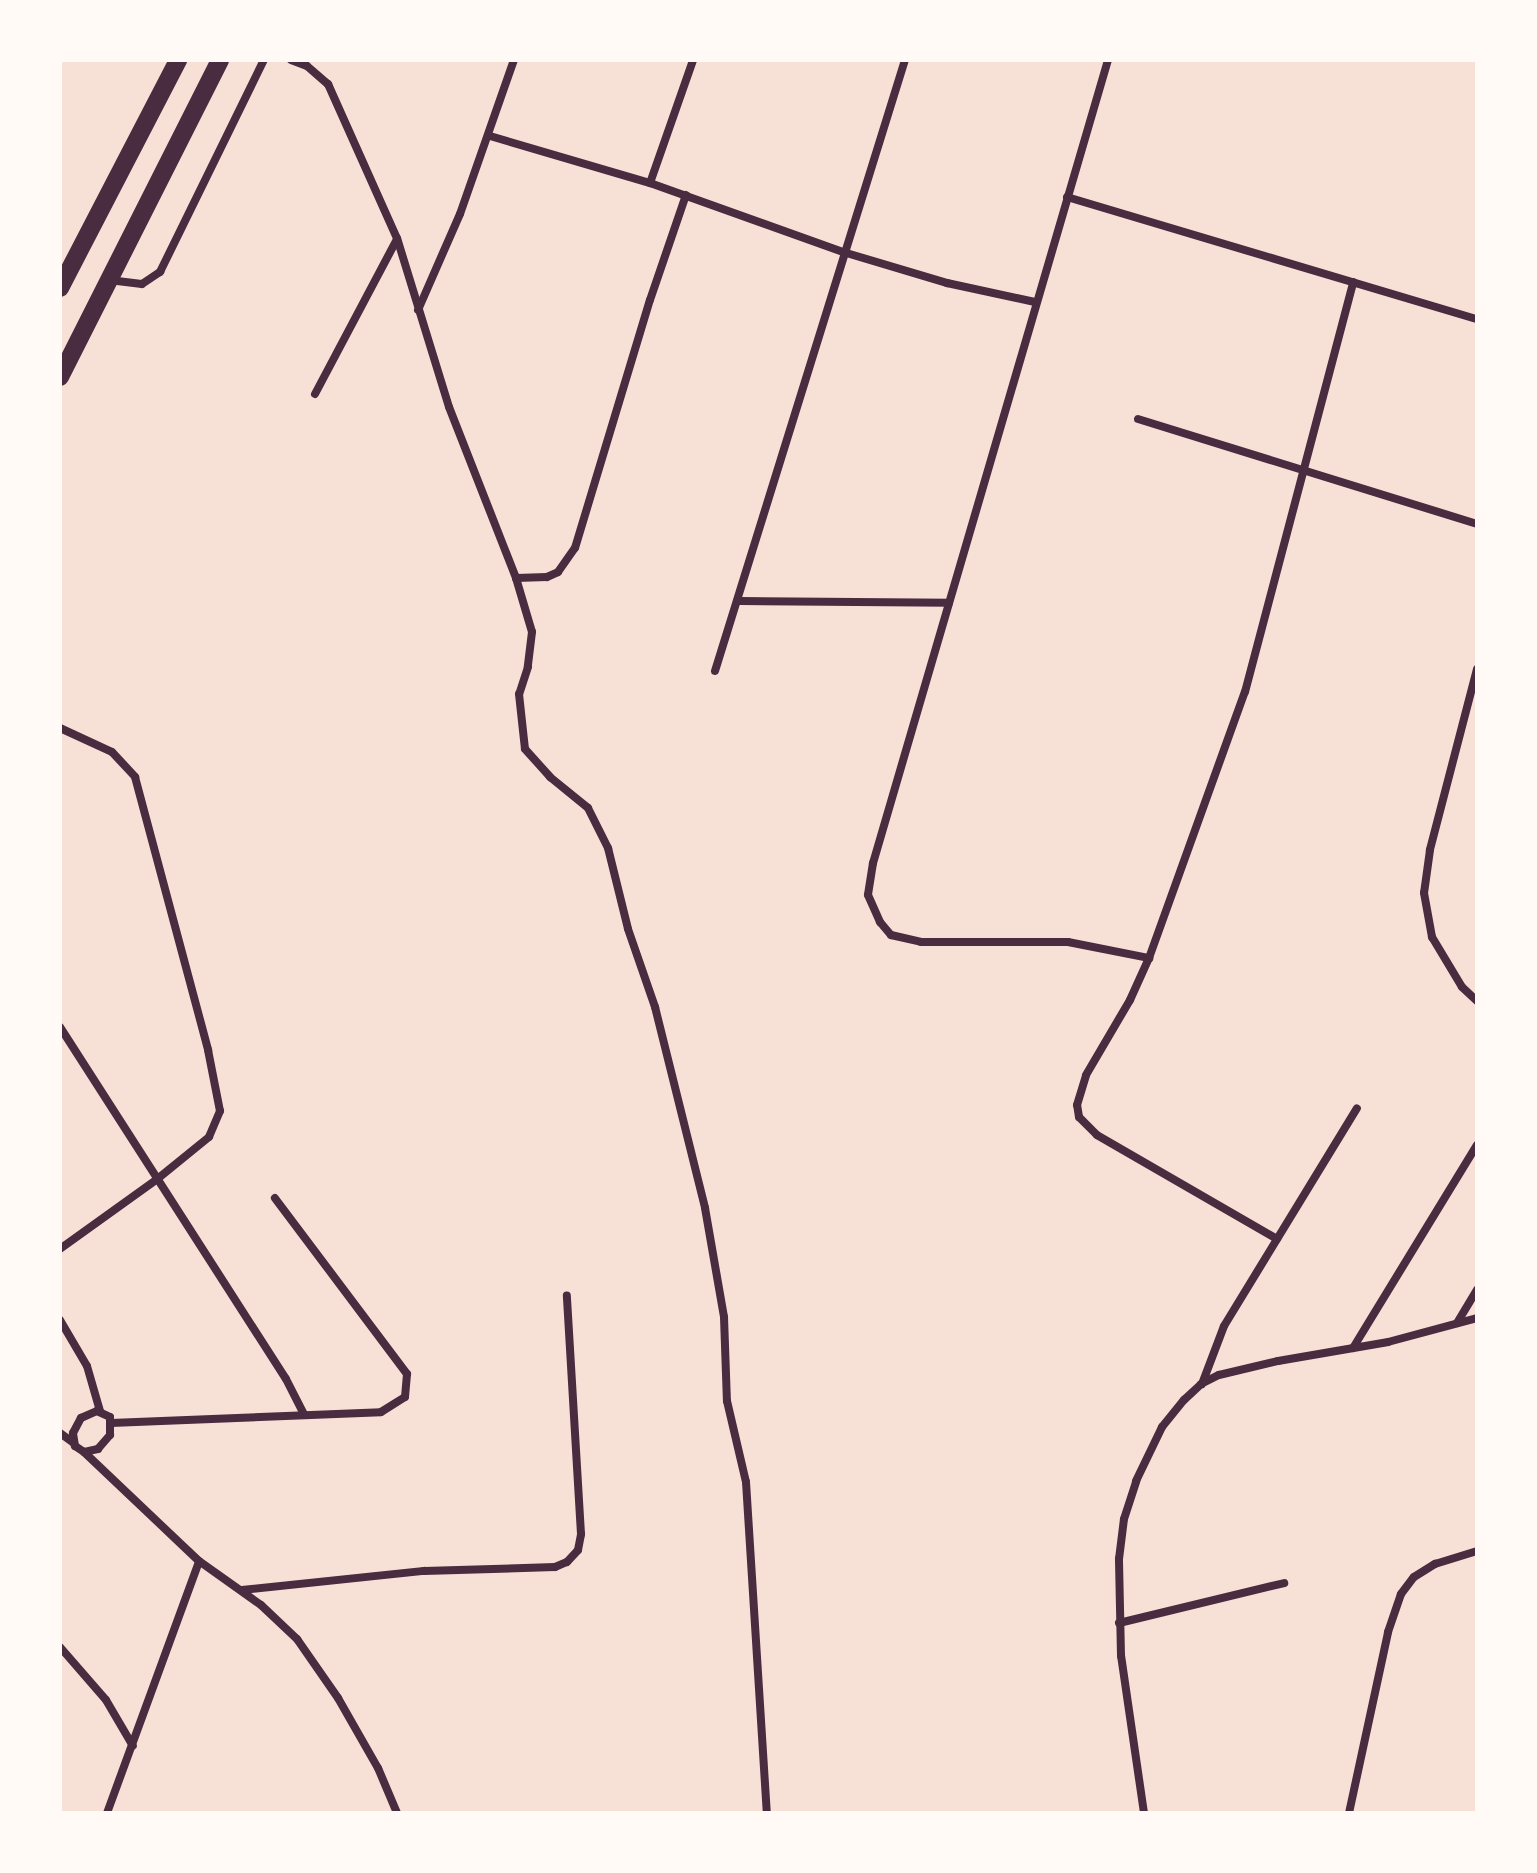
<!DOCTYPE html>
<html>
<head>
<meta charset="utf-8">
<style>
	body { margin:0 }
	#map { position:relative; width:1537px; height:1873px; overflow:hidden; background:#f7e1d7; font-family:Commissioner,sans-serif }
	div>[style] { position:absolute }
	.minor>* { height:8px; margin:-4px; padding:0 4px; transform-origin:4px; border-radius:4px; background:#4a2c40 }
	.trunk>* { height:18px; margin:-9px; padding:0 9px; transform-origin:9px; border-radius:9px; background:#4a2c40 }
	span { translate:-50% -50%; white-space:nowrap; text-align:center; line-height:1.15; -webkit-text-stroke:6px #fffaf5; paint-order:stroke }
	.frame { position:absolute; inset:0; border:62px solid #fffaf5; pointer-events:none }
</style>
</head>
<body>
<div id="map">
	<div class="minor">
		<i style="left:291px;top:60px;width:17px;rotate:21deg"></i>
		<i style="left:307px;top:66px;width:28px;rotate:41deg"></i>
		<i style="left:328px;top:84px;width:169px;rotate:65.9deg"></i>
		<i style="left:397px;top:238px;width:177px;rotate:72.9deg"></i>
		<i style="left:449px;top:407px;width:184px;rotate:68.6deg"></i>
		<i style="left:516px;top:578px;width:56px;rotate:73.5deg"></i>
		<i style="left:532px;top:632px;width:35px;rotate:97deg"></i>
		<i style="left:528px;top:667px;width:28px;rotate:108deg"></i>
		<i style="left:519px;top:694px;width:55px;rotate:83.8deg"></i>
		<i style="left:525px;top:749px;width:38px;rotate:48deg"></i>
		<i style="left:550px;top:777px;width:49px;rotate:39.2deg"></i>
		<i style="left:588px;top:808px;width:45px;rotate:63.4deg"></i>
		<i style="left:608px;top:848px;width:83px;rotate:76.1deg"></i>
		<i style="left:628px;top:929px;width:83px;rotate:70.9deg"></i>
		<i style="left:655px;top:1007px;width:207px;rotate:76deg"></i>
		<i style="left:705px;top:1208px;width:111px;rotate:80.1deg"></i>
		<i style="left:724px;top:1317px;width:84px;rotate:88deg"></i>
		<i style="left:727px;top:1401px;width:83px;rotate:76.8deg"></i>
		<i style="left:746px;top:1482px;width:332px;rotate:86.4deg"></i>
		<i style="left:1108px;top:60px;width:837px;rotate:106.31deg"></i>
		<i style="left:873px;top:863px;width:32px;rotate:99deg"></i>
		<i style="left:868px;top:895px;width:30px;rotate:66deg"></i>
		<i style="left:880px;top:922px;width:17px;rotate:50deg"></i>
		<i style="left:891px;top:935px;width:31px;rotate:13deg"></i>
		<i style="left:921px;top:942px;width:147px"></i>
		<i style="left:1068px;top:942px;width:83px;rotate:11.2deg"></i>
		<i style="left:490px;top:136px;width:167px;rotate:16.4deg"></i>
		<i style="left:650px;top:183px;width:205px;rotate:19.7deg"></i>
		<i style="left:843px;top:252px;width:109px;rotate:16.6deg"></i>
		<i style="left:947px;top:283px;width:90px;rotate:12.2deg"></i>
		<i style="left:650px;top:183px;width:130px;rotate:-70.7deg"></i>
		<i style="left:1067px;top:197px;width:428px;rotate:16.6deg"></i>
		<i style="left:109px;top:280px;width:33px;rotate:7deg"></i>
		<i style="left:142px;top:284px;width:22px;rotate:-34deg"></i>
		<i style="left:160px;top:272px;width:236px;rotate:-63.9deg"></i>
		<i style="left:418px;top:310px;width:105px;rotate:-66.4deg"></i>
		<i style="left:460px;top:214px;width:163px;rotate:-70.7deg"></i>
		<i style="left:315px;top:394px;width:175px;rotate:-62.1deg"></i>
		<i style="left:1138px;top:419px;width:355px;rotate:17.2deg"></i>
		<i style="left:516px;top:578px;width:31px;rotate:-2deg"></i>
		<i style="left:547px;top:577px;width:12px;rotate:-24deg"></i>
		<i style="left:558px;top:572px;width:29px;rotate:-55deg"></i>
		<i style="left:575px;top:548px;width:259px;rotate:-73.2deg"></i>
		<i style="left:650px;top:300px;width:111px;rotate:-71.1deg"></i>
		<i style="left:740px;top:601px;width:209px;rotate:0.5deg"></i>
		<i style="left:1477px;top:669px;width:187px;rotate:104.6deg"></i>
		<i style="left:1430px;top:850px;width:43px;rotate:97.9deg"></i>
		<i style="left:1424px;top:893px;width:45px;rotate:79.7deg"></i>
		<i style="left:1432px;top:937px;width:58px;rotate:59deg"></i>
		<i style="left:1462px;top:987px;width:21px;rotate:43deg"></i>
		<i style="left:715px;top:671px;width:640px;rotate:-72.73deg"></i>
		<i style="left:60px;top:728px;width:57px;rotate:24.8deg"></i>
		<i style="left:112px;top:752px;width:34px;rotate:47deg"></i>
		<i style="left:135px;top:777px;width:283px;rotate:75deg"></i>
		<i style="left:208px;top:1050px;width:62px;rotate:78.9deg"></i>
		<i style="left:220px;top:1111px;width:28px;rotate:113deg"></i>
		<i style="left:209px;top:1137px;width:68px;rotate:140.9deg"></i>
		<i style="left:156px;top:1180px;width:118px;rotate:144.3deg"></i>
		<i style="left:60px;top:1027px;width:418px;rotate:57.3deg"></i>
		<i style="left:286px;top:1379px;width:38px;rotate:63deg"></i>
		<i style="left:1277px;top:1239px;width:208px;rotate:-150deg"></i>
		<i style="left:1097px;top:1135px;width:25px;rotate:-135deg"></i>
		<i style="left:1079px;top:1117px;width:12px;rotate:-99deg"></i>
		<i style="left:1077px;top:1105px;width:31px;rotate:-73deg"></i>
		<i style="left:1086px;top:1075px;width:87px;rotate:-59.6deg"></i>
		<i style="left:1130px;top:1000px;width:46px;rotate:-65.7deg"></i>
		<i style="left:1149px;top:958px;width:283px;rotate:-70.2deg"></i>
		<i style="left:1245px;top:692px;width:424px;rotate:-75.2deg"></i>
		<i style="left:60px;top:1320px;width:53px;rotate:59.6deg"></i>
		<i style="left:87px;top:1366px;width:47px;rotate:73.9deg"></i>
		<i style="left:1457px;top:1323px;width:39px;rotate:-59deg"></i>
		<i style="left:1353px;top:1348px;width:238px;rotate:-58.6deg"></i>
		<i style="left:1202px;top:1384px;width:62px;rotate:-69.2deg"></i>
		<i style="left:1224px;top:1326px;width:255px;rotate:-58.6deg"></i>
		<i style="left:97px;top:1411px;width:14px;rotate:25deg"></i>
		<i style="left:110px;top:1417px;width:18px;rotate:90deg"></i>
		<i style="left:110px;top:1435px;width:18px;rotate:131deg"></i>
		<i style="left:98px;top:1449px;width:14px;rotate:168deg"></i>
		<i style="left:84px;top:1452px;width:11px;rotate:-146deg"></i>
		<i style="left:75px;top:1446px;width:13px;rotate:-99deg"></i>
		<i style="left:73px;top:1433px;width:17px;rotate:-62deg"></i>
		<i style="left:81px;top:1418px;width:17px;rotate:-24deg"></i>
		<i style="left:111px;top:1423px;width:270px;rotate:-2.3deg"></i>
		<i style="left:381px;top:1412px;width:28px;rotate:-32deg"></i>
		<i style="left:405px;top:1397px;width:23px;rotate:-85deg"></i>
		<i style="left:407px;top:1374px;width:220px;rotate:-126.9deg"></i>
		<i style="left:60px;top:1433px;width:17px;rotate:36deg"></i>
		<i style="left:84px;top:1452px;width:158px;rotate:43.5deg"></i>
		<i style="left:199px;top:1561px;width:76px;rotate:35.4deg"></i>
		<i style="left:261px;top:1605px;width:50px;rotate:43.4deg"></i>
		<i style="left:297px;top:1639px;width:72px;rotate:55.2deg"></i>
		<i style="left:338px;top:1698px;width:81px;rotate:60.3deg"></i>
		<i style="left:378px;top:1768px;width:49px;rotate:67.1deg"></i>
		<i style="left:242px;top:1590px;width:183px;rotate:-6deg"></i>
		<i style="left:424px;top:1571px;width:131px;rotate:-1.7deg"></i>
		<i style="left:555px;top:1567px;width:13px;rotate:-23deg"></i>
		<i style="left:567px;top:1562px;width:16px;rotate:-47deg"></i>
		<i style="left:578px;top:1550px;width:16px;rotate:-79deg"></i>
		<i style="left:581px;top:1534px;width:239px;rotate:-93.4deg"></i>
		<i style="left:1119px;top:1623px;width:170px;rotate:-13.6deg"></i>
		<i style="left:60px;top:1647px;width:70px;rotate:49deg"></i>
		<i style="left:106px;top:1700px;width:53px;rotate:59.6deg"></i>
		<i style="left:107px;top:1813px;width:268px;rotate:-69.9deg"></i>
		<i style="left:1144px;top:1813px;width:159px;rotate:-98.3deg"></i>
		<i style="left:1121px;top:1656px;width:97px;rotate:-91.2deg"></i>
		<i style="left:1119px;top:1559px;width:40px;rotate:-82.9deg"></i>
		<i style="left:1124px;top:1519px;width:40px;rotate:-72deg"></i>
		<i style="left:1136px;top:1481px;width:60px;rotate:-64.3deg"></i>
		<i style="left:1162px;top:1427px;width:35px;rotate:-51deg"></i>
		<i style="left:1184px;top:1400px;width:23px;rotate:-43deg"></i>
		<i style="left:1201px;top:1384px;width:20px;rotate:-27deg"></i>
		<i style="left:1219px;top:1375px;width:61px;rotate:-13.3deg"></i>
		<i style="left:1278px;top:1361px;width:112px;rotate:-9.8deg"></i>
		<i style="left:1388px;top:1342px;width:92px;rotate:-15.1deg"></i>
		<i style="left:1349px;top:1813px;width:185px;rotate:-77.8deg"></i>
		<i style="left:1388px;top:1632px;width:40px;rotate:-71.1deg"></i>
		<i style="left:1401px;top:1594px;width:21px;rotate:-53deg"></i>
		<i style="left:1414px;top:1577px;width:25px;rotate:-32deg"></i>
		<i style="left:1435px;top:1564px;width:44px;rotate:-17.2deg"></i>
	</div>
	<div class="trunk">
		<i style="left:60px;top:288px;width:257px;rotate:-62.6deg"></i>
		<i style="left:60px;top:377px;width:355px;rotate:-63.2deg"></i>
	</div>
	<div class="frame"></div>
</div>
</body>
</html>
